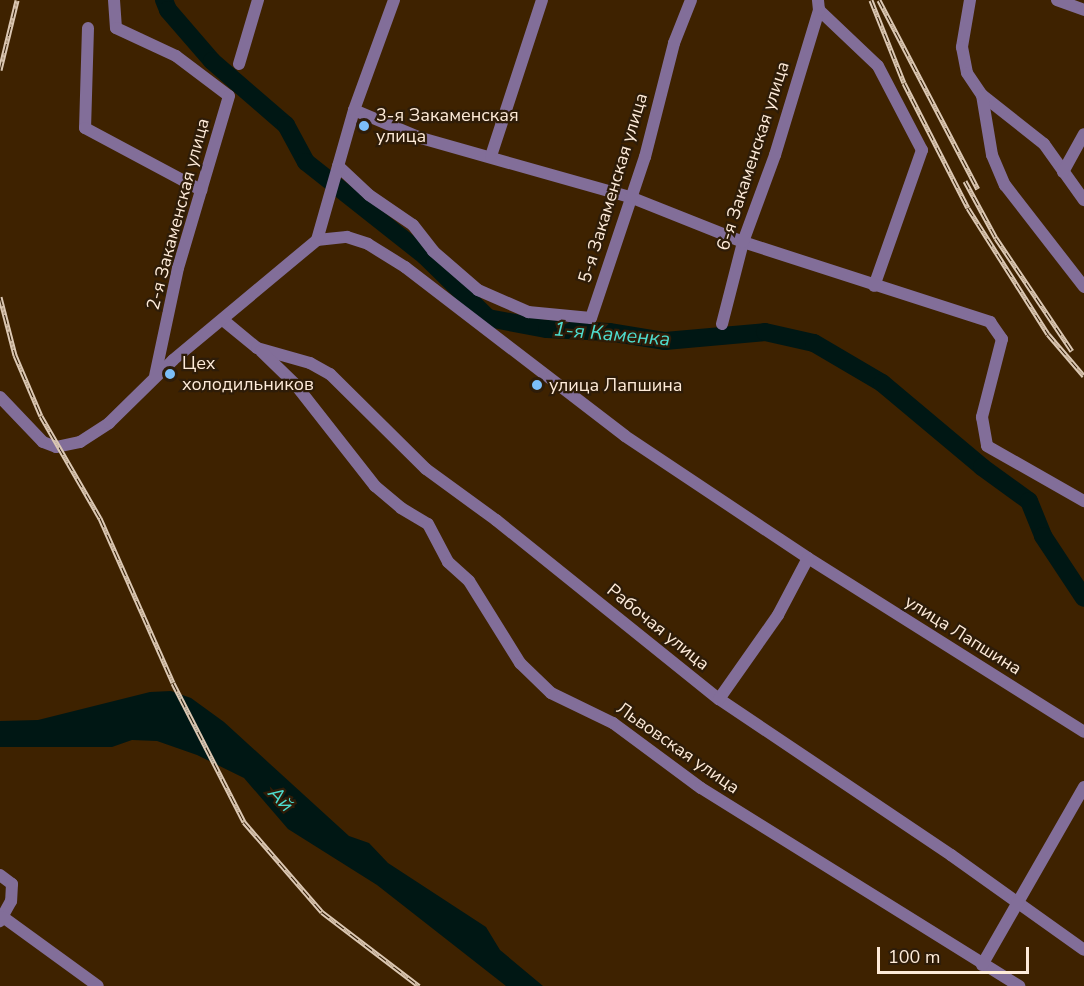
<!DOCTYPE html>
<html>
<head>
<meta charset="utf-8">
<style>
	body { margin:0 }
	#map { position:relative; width:1084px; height:986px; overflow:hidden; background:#3e2200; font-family:"Nunito Sans",sans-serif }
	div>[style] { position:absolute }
	.water>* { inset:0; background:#001714 }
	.river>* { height:18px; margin:-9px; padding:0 9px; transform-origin:9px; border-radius:9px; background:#001714 }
	.minor>* { height:12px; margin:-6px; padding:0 6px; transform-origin:6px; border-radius:6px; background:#826e99 }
	.rail>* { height:5px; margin-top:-2.5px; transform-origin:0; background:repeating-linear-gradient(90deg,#2e1c08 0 9px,#dcc8b3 0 18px); box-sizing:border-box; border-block:2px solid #dcc8b3 }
	.dots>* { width:16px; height:16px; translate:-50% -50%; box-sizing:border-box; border:3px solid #2e1c08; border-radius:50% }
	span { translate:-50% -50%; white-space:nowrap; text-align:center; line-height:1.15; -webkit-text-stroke:4.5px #2e1c08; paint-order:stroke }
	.poi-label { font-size:18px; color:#feebd9 }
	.left { translate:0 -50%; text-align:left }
	.street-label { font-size:18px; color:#feebd9 }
	.water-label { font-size:20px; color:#4edcce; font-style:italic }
	.scale { position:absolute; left:877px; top:947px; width:152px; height:27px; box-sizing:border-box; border:3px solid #feebd9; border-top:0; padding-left:8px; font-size:18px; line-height:21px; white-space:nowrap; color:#feebd9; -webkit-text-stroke:4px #2e1c08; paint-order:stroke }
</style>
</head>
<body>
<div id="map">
	<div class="water">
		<i style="clip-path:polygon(171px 691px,191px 698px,224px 722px,349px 836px,369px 843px,388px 863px,486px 927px,500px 950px,543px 986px,506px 986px,377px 885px,288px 829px,244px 778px,197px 755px,157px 741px,132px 740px,112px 747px,0 747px,0 721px,38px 720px,150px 692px)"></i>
	</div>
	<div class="river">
		<i style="left:164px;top:0;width:11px;rotate:68deg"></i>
		<i style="left:168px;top:10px;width:67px;rotate:49.2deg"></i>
		<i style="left:212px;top:61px;width:98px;rotate:40.9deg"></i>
		<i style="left:286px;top:125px;width:42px;rotate:61.6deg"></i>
		<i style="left:306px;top:162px;width:152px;rotate:38.3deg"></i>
		<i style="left:425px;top:256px;width:88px;rotate:44.5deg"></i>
		<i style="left:488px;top:318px;width:60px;rotate:10.6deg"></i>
		<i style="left:547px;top:329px;width:62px;rotate:2.8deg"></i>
		<i style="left:609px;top:332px;width:57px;rotate:9.1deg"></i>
		<i style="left:665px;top:341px;width:100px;rotate:-5.1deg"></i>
		<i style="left:765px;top:332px;width:50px;rotate:12.7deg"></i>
		<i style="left:814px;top:343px;width:79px;rotate:30.5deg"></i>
		<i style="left:882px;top:383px;width:131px;rotate:40deg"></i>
		<i style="left:982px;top:467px;width:58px;rotate:35.9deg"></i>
		<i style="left:1029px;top:501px;width:38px;rotate:68deg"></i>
		<i style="left:1043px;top:536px;width:74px;rotate:56.5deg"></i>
	</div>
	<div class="minor">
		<i style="left:114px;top:0;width:28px;rotate:86deg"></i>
		<i style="left:116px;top:28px;width:66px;rotate:25deg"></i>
		<i style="left:176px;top:56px;width:66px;rotate:37deg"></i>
		<i style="left:229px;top:96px;width:179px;rotate:106.5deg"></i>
		<i style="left:178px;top:268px;width:110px;rotate:102deg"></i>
		<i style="left:970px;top:0;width:48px;rotate:99.7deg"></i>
		<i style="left:962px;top:47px;width:26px;rotate:79deg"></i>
		<i style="left:967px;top:73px;width:27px;rotate:56deg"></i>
		<i style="left:982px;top:95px;width:79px;rotate:38.3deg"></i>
		<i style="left:1044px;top:144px;width:69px;rotate:54.5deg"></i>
		<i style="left:1057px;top:0;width:29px;rotate:20deg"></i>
		<i style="left:819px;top:10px;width:81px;rotate:43.5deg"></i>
		<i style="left:878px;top:66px;width:95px;rotate:62.4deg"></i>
		<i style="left:922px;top:150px;width:144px;rotate:109.4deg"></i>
		<i style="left:88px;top:28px;width:100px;rotate:91.7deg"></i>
		<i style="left:85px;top:128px;width:132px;rotate:28.1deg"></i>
		<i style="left:239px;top:64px;width:67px;rotate:-73.5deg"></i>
		<i style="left:982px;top:95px;width:61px;rotate:80.5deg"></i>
		<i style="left:992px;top:155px;width:33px;rotate:67deg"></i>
		<i style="left:1005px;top:185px;width:129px;rotate:52.2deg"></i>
		<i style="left:354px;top:110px;width:73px;rotate:22.7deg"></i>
		<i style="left:421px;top:138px;width:217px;rotate:15.8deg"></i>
		<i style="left:630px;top:197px;width:122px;rotate:21.7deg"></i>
		<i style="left:743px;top:242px;width:260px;rotate:17.9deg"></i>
		<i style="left:990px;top:322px;width:21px;rotate:55deg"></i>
		<i style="left:1002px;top:339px;width:81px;rotate:104.4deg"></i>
		<i style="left:982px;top:417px;width:29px;rotate:80deg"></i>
		<i style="left:987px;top:446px;width:112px;rotate:29.6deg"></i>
		<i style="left:491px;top:156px;width:164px;rotate:-71.9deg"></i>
		<i style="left:338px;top:166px;width:42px;rotate:43.1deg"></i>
		<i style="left:369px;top:195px;width:53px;rotate:34.3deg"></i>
		<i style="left:413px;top:225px;width:33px;rotate:52deg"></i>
		<i style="left:433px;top:251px;width:60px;rotate:40.9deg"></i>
		<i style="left:478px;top:290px;width:55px;rotate:23.7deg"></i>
		<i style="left:528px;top:312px;width:63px;rotate:5.4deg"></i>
		<i style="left:591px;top:318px;width:170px;rotate:-71.5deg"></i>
		<i style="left:645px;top:157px;width:118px;rotate:-75.7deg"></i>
		<i style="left:674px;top:43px;width:46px;rotate:-68.4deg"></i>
		<i style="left:1063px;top:172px;width:43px;rotate:-61.1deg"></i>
		<i style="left:317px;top:240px;width:30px;rotate:-6deg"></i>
		<i style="left:347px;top:237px;width:22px;rotate:18deg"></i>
		<i style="left:368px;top:244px;width:44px;rotate:31.9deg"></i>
		<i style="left:405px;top:267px;width:277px;rotate:37.5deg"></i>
		<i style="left:625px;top:436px;width:220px;rotate:33.7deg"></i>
		<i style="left:808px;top:558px;width:326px;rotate:32.2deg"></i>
		<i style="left:223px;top:320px;width:44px;rotate:39.5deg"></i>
		<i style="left:257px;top:348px;width:55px;rotate:15.8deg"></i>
		<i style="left:310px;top:363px;width:23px;rotate:29deg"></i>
		<i style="left:330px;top:374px;width:135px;rotate:44.7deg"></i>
		<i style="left:426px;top:469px;width:87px;rotate:36.1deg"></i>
		<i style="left:496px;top:520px;width:286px;rotate:38.8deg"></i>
		<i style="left:719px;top:699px;width:280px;rotate:33.9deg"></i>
		<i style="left:951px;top:855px;width:163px;rotate:35.5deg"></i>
		<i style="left:722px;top:324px;width:85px;rotate:-75.6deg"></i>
		<i style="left:743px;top:242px;width:93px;rotate:-69.8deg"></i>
		<i style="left:775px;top:155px;width:152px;rotate:-73.1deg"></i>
		<i style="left:819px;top:10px;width:10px;rotate:-96deg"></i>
		<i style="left:261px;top:351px;width:47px;rotate:44.1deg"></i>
		<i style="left:295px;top:384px;width:130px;rotate:51.9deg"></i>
		<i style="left:375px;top:486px;width:34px;rotate:40deg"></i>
		<i style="left:401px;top:508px;width:31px;rotate:31deg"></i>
		<i style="left:428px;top:524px;width:43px;rotate:62.2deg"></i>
		<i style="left:448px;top:562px;width:28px;rotate:42deg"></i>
		<i style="left:469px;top:581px;width:97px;rotate:58.1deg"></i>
		<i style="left:520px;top:663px;width:43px;rotate:44.1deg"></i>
		<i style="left:551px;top:693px;width:69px;rotate:25.8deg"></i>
		<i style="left:613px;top:723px;width:109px;rotate:36.5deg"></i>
		<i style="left:701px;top:788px;width:375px;rotate:31.9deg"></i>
		<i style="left:0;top:397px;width:62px;rotate:46.3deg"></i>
		<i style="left:43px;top:442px;width:14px;rotate:21deg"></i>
		<i style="left:56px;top:447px;width:25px;rotate:-12deg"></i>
		<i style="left:80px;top:442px;width:35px;rotate:-33deg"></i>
		<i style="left:109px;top:423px;width:90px;rotate:-44.5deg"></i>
		<i style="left:173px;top:360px;width:187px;rotate:-39.8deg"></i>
		<i style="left:317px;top:240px;width:135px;rotate:-74.1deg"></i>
		<i style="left:354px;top:110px;width:117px;rotate:-70deg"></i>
		<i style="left:719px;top:699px;width:103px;rotate:-54.9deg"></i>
		<i style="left:778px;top:615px;width:64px;rotate:-62.2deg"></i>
		<i style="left:0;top:875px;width:15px;rotate:37deg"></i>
		<i style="left:12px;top:884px;width:17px;rotate:93deg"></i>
		<i style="left:11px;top:901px;width:23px;rotate:119deg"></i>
		<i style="left:3px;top:917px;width:117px;rotate:36deg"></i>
		<i style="left:982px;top:965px;width:205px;rotate:-60.2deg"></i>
	</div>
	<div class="rail">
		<i style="left:871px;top:0;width:89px;rotate:68.3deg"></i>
		<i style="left:904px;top:83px;width:140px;rotate:62.9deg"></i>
		<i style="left:968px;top:208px;width:149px;rotate:57.6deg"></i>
		<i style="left:1048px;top:334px;width:55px;rotate:49.4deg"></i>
		<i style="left:879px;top:0;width:213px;rotate:62.4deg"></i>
		<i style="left:0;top:70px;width:72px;rotate:-76.3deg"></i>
		<i style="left:965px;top:181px;width:65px;rotate:61.5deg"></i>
		<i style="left:996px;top:238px;width:136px;rotate:56.1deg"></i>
		<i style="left:0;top:297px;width:60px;rotate:75.5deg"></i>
		<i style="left:15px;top:355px;width:66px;rotate:66.9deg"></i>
		<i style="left:41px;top:416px;width:118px;rotate:60deg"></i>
		<i style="left:100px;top:518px;width:180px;rotate:66.1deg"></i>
		<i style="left:173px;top:683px;width:156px;rotate:62.9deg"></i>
		<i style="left:244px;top:822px;width:119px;rotate:49.1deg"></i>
		<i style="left:322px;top:912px;width:122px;rotate:37.3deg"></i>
	</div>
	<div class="dots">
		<i style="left:364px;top:126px;background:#7bbef8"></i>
		<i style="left:170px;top:374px;background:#7bbef8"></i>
		<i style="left:537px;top:385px;background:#7bbef8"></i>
	</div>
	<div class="poi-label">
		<span class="left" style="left:376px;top:126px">3-я Закаменская<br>улица</span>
		<span class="left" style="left:182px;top:374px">Цех<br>холодильников</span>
		<span class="left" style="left:549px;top:385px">улица Лапшина</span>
	</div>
	<div class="street-label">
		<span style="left:753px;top:156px;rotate:-72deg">6-я Закаменская улица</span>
		<span style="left:613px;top:188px;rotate:-73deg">5-я Закаменская улица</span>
		<span style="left:178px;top:214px;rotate:-75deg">2-я Закаменская улица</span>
		<span style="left:658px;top:627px;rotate:39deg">Рабочая улица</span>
		<span style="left:963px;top:635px;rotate:32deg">улица Лапшина</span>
		<span style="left:678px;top:748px;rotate:35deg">Львовская улица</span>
	</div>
	<div class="water-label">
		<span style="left:612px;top:334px;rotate:5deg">1-я Каменка</span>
		<span style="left:281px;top:799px;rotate:46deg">Ай</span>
	</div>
	<div class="scale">100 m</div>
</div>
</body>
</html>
